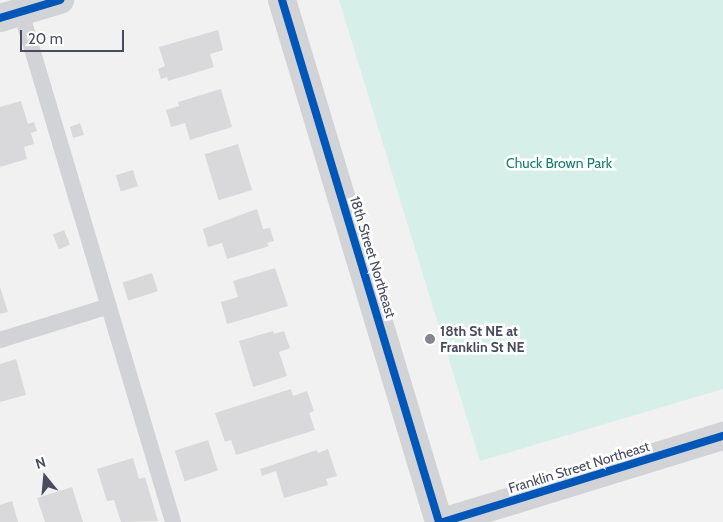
<!DOCTYPE html>
<html>
<head>
<meta charset="utf-8">
<style>
	body { margin:0 }
	#map { position:relative; width:723px; height:522px; overflow:hidden; background:#f1f1f1; font-family:Cabin,sans-serif }
	div>[style] { position:absolute }
	.green>* { inset:0; background:#d6f0e9 }
	.building>* { inset:0; background:#d9d9db; transform-origin:0 0 }
	.service>* { height:16px; margin:-8px; padding:0 8px; transform-origin:8px; border-radius:8px; background:#d2d3d7 }
	.minor>* { height:28px; margin:-14px; padding:0 14px; transform-origin:14px; border-radius:14px; background:#d2d3d7 }
	.tertiary>* { height:28px; margin:-14px; padding:0 14px; transform-origin:14px; border-radius:14px; background:#d2d3d7 }
	.cycleway>* { height:8px; margin:-4px; padding:0 4px; transform-origin:4px; border-radius:4px; background:#0057b8 }
	.dots>* { width:14px; height:14px; translate:-50% -50%; box-sizing:border-box; border:2px solid #fff; border-radius:50% }
	span { translate:-50% -50%; white-space:nowrap; text-align:center; line-height:1.15; -webkit-text-stroke:5px #fff; paint-order:stroke }
	.park-label { font-size:14px; color:#168171 }
	.street-label { font-size:14px; color:#484c5e }
	.poi-label { font-size:14px; color:#484c5e; font-weight:700 }
	.left { translate:0 -50%; text-align:left }
	.north { position:absolute; left:20px; top:452px; width:50px; height:50px; -webkit-text-stroke:4px #fff; paint-order:stroke; rotate:343deg; font-size:14px; font-weight:700; line-height:20px; text-align:center; color:#484c5e }
	.north::after { content:''; display:block; margin:auto; width:18px; height:22px; background:#484c5e; clip-path:polygon(50% 0,100% 100%,50% 72%,0 100%) }
	.scale { position:absolute; left:20px; top:30px; width:104px; height:22px; box-sizing:border-box; border:2px solid #484c5e; border-top:0; padding-left:6px; font-size:15px; line-height:18px; white-space:nowrap; color:#484c5e; -webkit-text-stroke:4px #fff; paint-order:stroke }
</style>
</head>
<body>
<div id="map">
	<div class="green">
		<i style="clip-path:polygon(339px 0,723px 0,723px 389px,480px 461px)"></i>
	</div>
	<div class="building">
		<i style="clip-path:polygon(218px 30px,223px 50px,210px 54px,214px 67px,168px 81px,167px 77px,161px 79px,158px 69px,165px 66px,159px 47px)"></i>
		<i style="clip-path:polygon(221px 89px,232px 127px,190px 140px,185px 123px,171px 127px,166px 110px,179px 106px,178px 102px)"></i>
		<i style="clip-path:polygon(21px 101px,28px 124px,34px 122px,37px 131px,31px 133px,34px 144px,24px 147px,27px 159px,0 167px,0 107px)"></i>
		<i style="clip-path:polygon(80px 123px,84px 135px,73px 138px,70px 127px)"></i>
		<i style="left:238px;top:144px;width:48px;height:35px;rotate:73deg"></i>
		<i style="left:133px;top:170px;width:17px;height:18px;rotate:73deg"></i>
		<i style="clip-path:polygon(257px 209px,263px 229px,270px 228px,274px 241px,267px 243px,269px 246px,227px 259px,222px 243px,208px 247px,203px 229px)"></i>
		<i style="left:64px;top:230px;width:16px;height:12px;rotate:68deg"></i>
		<i style="clip-path:polygon(275px 268px,288px 306px,227px 324px,221px 302px,238px 297px,233px 281px)"></i>
		<i style="left:152px;top:273px;width:19px;height:31px;rotate:72deg"></i>
		<i style="clip-path:polygon(0 287px,8px 312px,0 314px)"></i>
		<i style="clip-path:polygon(273px 331px,274px 334px,284px 331px,290px 348px,279px 352px,287px 376px,253px 387px,239px 341px)"></i>
		<i style="clip-path:polygon(16px 359px,26px 395px,0 402px,0 364px)"></i>
		<i style="clip-path:polygon(291px 389px,293px 396px,307px 391px,314px 411px,309px 413px,315px 430px,236px 455px,231px 440px,225px 442px,215px 413px)"></i>
		<i style="left:208px;top:440px;width:32px;height:35px;rotate:72deg"></i>
		<i style="clip-path:polygon(328px 449px,337px 476px,326px 479px,328px 485px,284px 498px,276px 471px,262px 476px,260px 469px,317px 450px,318px 453px)"></i>
		<i style="clip-path:polygon(133px 458px,139px 479px,145px 477px,158px 521px,121px 522px,114px 500px,107px 501px,97px 469px)"></i>
		<i style="clip-path:polygon(72px 487px,83px 522px,45px 522px,37px 498px)"></i>
		<i style="clip-path:polygon(12px 501px,18px 522px,0 522px,0 505px)"></i>
	</div>
	<div class="service">
		<i style="left:21px;top:12px;width:532px;rotate:73.4deg"></i>
		<i style="left:0;top:340px;width:114px;rotate:-17.3deg"></i>
	</div>
	<div class="minor">
		<i style="left:0;top:18px;width:63px;rotate:-16.7deg"></i>
	</div>
	<div class="tertiary">
		<i style="left:282px;top:0;width:545px;rotate:73.26deg"></i>
		<i style="left:443px;top:522px;width:293px;rotate:-17.1deg"></i>
	</div>
	<div class="cycleway">
		<i style="left:282px;top:0;width:545px;rotate:73.26deg"></i>
		<i style="left:0;top:18px;width:63px;rotate:-16.7deg"></i>
		<i style="left:443px;top:522px;width:293px;rotate:-17.1deg"></i>
	</div>
	<div class="dots">
		<i style="left:430px;top:339px;background:#838691"></i>
	</div>
	<div class="park-label">
		<span style="left:559px;top:163px">Chuck Brown Park</span>
	</div>
	<div class="street-label">
		<span style="left:373px;top:257px;rotate:73deg">18th Street Northeast</span>
		<span style="left:579px;top:467px;rotate:-17deg">Franklin Street Northeast</span>
	</div>
	<div class="poi-label">
		<span class="left" style="left:440px;top:339px">18th St NE at<br>Franklin St NE</span>
	</div>
	<div class="north">N</div>
	<div class="scale">20 m</div>
</div>
</body>
</html>
